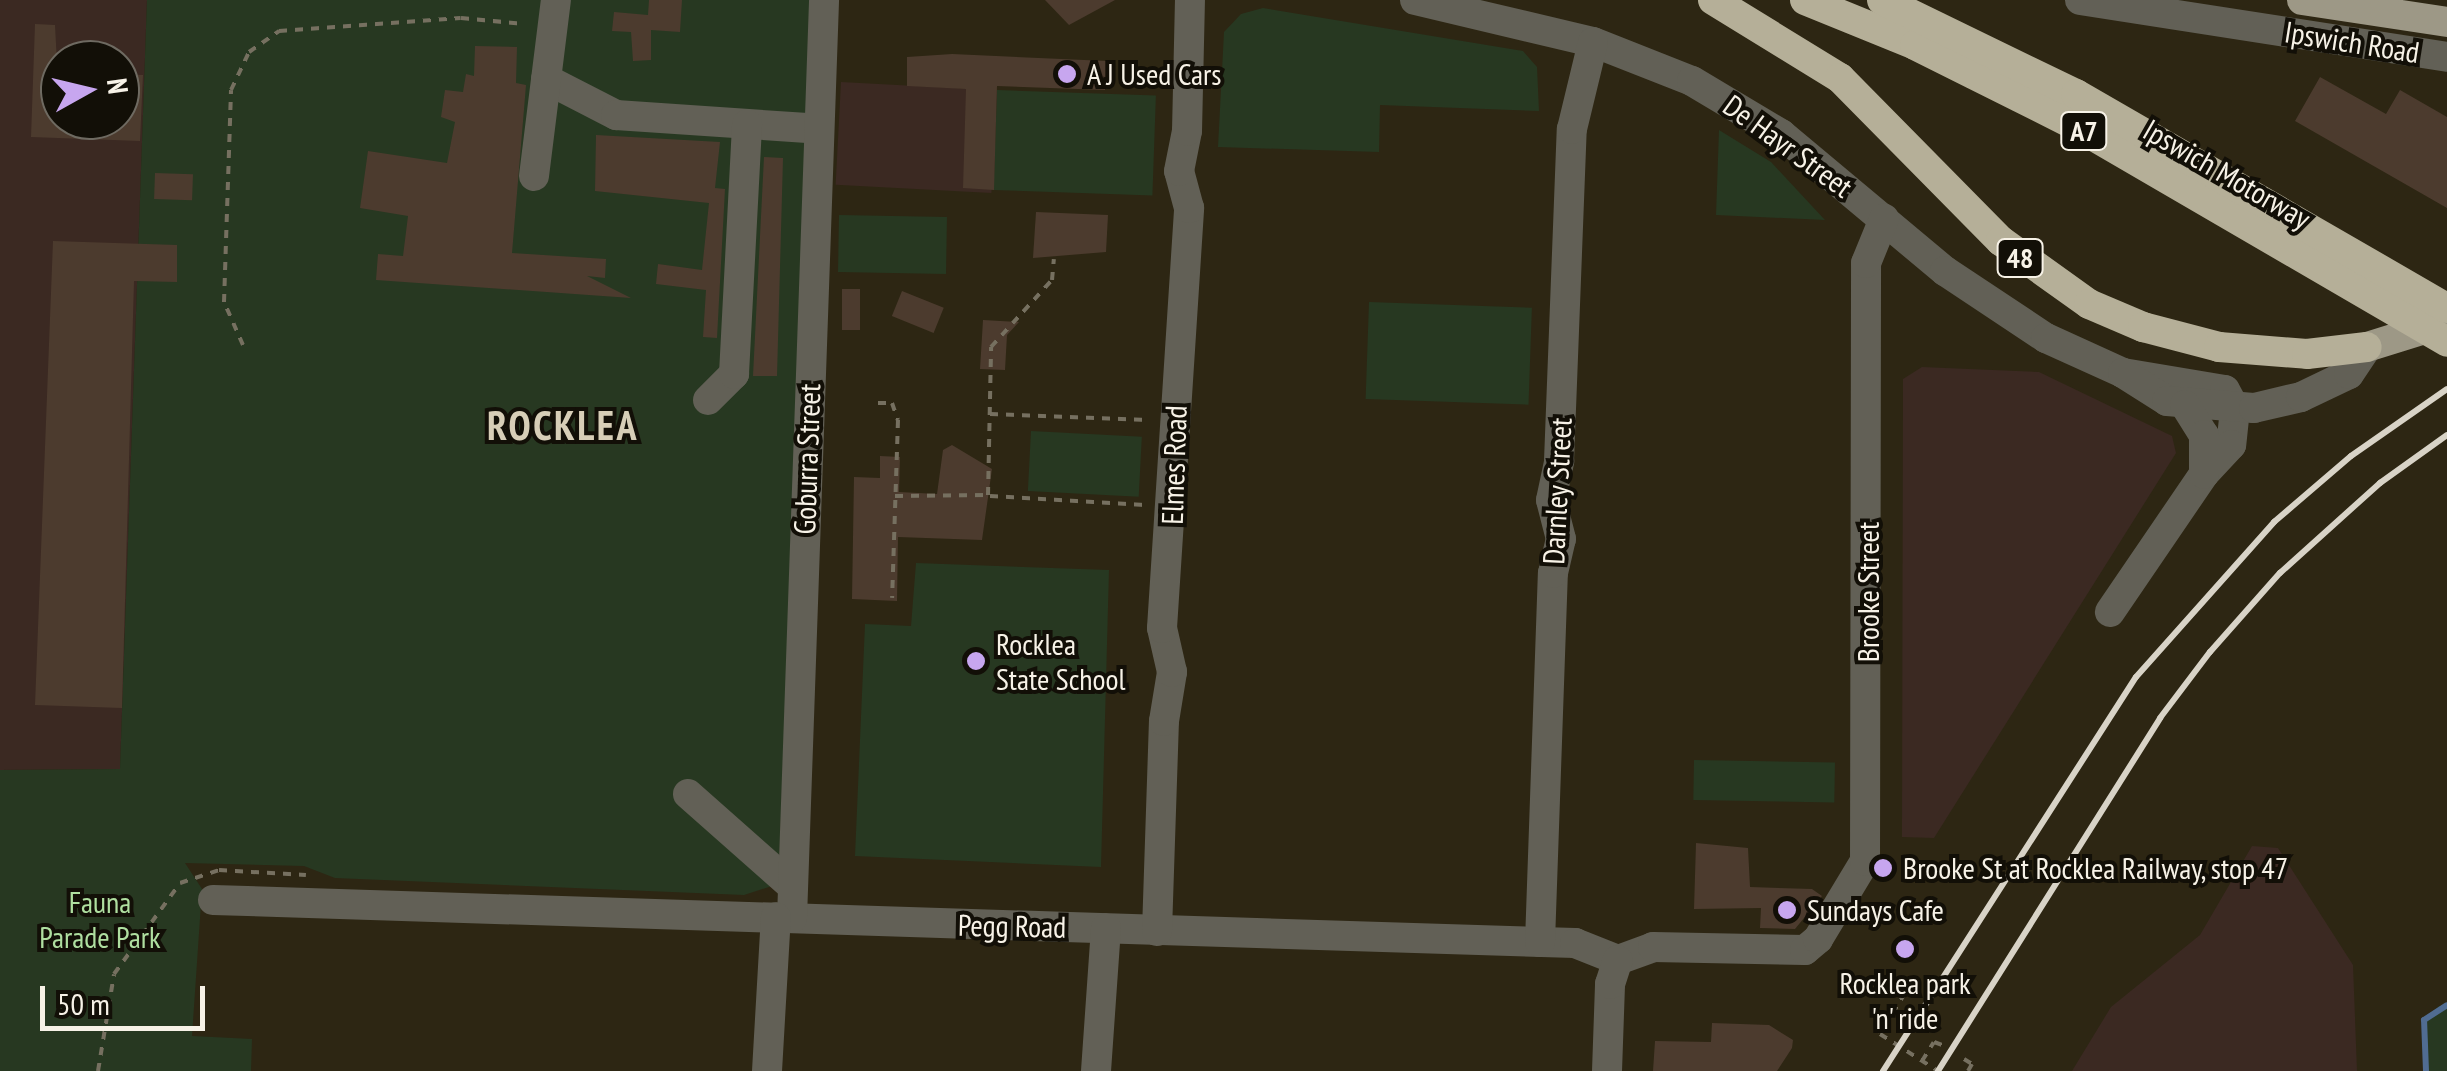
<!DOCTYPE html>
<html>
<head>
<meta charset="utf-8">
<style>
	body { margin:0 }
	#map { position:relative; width:2447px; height:1071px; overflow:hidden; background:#2d2613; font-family:"PT Sans Narrow",sans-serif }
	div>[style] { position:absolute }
	.industrial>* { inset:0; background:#3b2922; transform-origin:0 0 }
	.green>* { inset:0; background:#273821; transform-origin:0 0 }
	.stream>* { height:6px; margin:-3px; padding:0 3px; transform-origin:3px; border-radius:3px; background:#506c92 }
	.building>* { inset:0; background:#4c3b2e; transform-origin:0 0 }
	.path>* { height:4px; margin-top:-2px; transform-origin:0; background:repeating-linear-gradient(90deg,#767060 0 8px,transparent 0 16px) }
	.minor>* { height:30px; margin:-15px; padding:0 15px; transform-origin:15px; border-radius:15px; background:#626056 }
	.major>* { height:30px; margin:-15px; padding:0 15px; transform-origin:15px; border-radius:15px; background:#9d9886 }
	.highway>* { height:30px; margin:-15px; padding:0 15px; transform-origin:15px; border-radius:15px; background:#b5af98 }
	.rail>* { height:6px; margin:-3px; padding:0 3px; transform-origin:3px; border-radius:3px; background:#d8d3c7 }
	.dots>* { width:28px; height:28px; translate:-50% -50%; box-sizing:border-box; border:5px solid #120f07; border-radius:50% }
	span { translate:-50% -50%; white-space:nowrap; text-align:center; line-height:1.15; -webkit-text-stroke:8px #120f07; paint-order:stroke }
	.shield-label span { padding:2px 8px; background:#120f07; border:2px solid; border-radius:8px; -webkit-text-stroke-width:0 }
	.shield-label { font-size:28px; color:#f7f2e7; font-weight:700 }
	.street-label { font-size:30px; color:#f7f2e7 }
	.poi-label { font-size:30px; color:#f7f2e7 }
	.left { translate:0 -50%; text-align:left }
	.park-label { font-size:30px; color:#afdfa0 }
	.district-label { font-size:40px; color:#d7ceb7; font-weight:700; letter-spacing:2.5px }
	.north { position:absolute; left:40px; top:40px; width:100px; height:100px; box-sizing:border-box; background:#120f07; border:2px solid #6e6a61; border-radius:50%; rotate:82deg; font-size:28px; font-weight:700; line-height:40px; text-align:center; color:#f7f2e7 }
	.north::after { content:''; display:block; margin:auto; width:35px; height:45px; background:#c7a6ef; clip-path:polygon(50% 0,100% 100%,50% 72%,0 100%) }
	.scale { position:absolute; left:40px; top:986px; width:165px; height:45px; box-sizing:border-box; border:5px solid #f7f2e7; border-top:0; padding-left:12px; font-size:30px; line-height:35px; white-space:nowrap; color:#f7f2e7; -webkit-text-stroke:8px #120f07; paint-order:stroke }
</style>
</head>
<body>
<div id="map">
	<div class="industrial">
		<i style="clip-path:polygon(evenodd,0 0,147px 0,120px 769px,0 770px,0 0,60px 60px,120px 60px,120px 120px,60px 120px,60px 60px)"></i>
		<i style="left:841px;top:82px;width:156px;height:103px;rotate:3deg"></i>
		<i style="clip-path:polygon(1922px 367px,2039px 372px,2172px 436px,2176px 453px,1934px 838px,1902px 837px,1903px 379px)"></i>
		<i style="clip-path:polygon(2252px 846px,2278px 848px,2353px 965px,2357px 1071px,2072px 1071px,2111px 1007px,2200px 935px)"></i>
	</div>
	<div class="green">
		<i style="clip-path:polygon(147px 0,812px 0,779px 868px,772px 886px,744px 895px,335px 878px,304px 866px,185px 863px,202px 889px,192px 1036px,252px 1039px,251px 1071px,0 1071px,0 770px,120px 769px)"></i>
		<i style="clip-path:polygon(1263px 8px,1523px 51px,1537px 67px,1539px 111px,1380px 105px,1379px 152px,1218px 147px,1224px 32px,1241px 14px)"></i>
		<i style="left:997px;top:90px;width:159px;height:100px;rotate:2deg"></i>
		<i style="clip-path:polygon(1719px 130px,1771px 162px,1825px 220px,1716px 215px)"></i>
		<i style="left:839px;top:215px;width:108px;height:57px;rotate:1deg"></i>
		<i style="left:1369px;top:302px;width:163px;height:97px;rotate:2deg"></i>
		<i style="left:1031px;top:431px;width:111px;height:60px;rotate:3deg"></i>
		<i style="clip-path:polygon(916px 563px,1109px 570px,1101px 867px,855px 856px,865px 624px,911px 626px)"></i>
		<i style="left:1694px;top:760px;width:141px;height:40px;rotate:1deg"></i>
		<i style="clip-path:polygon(2439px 1006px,2447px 1007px,2447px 1071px,2426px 1071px,2424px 1020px)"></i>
	</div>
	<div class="stream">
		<i style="left:2426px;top:1071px;width:51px;rotate:-92.2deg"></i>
		<i style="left:2424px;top:1020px;width:27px;rotate:-33deg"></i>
	</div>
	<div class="building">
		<i style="clip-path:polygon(649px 0,682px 0,680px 32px,651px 30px,651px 60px,633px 61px,631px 32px,612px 31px,614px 12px,648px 15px)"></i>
		<i style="clip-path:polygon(1045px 0,1115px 0,1069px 25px)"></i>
		<i style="clip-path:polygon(35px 24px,55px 25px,60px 120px,120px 120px,120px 74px,143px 75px,140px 141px,31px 137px)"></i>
		<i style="clip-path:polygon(475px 46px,517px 47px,516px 83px,526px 85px,512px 253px,606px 259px,605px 278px,587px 276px,631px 298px,376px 280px,378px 254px,403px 256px,408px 216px,360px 208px,368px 151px,447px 163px,455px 122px,441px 117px,445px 90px,463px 92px,466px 74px,474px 76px)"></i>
		<i style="clip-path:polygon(952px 54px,1107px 61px,1105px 90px,997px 86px,994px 190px,963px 188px,966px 89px,907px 86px,907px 57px)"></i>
		<i style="clip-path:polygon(2320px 77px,2386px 114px,2400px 90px,2447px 117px,2447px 208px,2295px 121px)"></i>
		<i style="clip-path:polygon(596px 135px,720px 142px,715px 188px,725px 189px,717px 338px,703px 337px,706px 290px,656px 284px,658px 264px,702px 270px,709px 203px,595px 191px)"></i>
		<i style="clip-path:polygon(764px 157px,783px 158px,777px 376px,753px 376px)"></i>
		<i style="left:155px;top:173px;width:38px;height:26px;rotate:2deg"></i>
		<i style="clip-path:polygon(1036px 212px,1108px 215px,1106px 252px,1033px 258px)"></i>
		<i style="clip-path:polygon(53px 241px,177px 245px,177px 282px,134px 281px,122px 708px,35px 705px)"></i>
		<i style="left:842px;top:289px;width:18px;height:41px"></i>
		<i style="left:902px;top:291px;width:45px;height:27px;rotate:22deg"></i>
		<i style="clip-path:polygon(983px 320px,1019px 322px,1007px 335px,1005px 370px,980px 369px)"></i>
		<i style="clip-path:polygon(952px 445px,992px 469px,982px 540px,898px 537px,897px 601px,852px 599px,854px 477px,880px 478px,880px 456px,900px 457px,899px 492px,937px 494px,943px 450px)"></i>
		<i style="clip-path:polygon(1696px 843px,1748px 848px,1750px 887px,1812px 889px,1822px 896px,1795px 929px,1760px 928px,1761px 908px,1694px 909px)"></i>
		<i style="clip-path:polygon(1712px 1023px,1769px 1025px,1793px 1040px,1792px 1048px,1777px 1071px,1653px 1071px,1655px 1041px,1711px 1042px)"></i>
	</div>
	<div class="path">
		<i style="left:243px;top:345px;width:47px;rotate:-113.8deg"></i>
		<i style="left:224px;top:302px;width:212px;rotate:-88.1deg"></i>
		<i style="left:231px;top:90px;width:42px;rotate:-64.7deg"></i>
		<i style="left:249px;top:52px;width:37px;rotate:-35deg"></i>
		<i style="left:279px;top:31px;width:182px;rotate:-4.1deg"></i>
		<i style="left:461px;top:18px;width:64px;rotate:5.4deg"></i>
		<i style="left:878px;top:403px;width:14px"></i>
		<i style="left:892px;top:403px;width:18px;rotate:71deg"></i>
		<i style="left:898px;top:420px;width:178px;rotate:91.9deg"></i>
		<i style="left:990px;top:414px;width:158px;rotate:2.2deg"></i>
		<i style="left:895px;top:496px;width:93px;rotate:-0.6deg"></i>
		<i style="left:988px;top:495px;width:148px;rotate:-88.8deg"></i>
		<i style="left:991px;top:347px;width:91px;rotate:-47.7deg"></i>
		<i style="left:1052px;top:280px;width:21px;rotate:-85deg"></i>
		<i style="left:990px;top:496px;width:155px;rotate:3.3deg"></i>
		<i style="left:1885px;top:980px;width:24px;rotate:33deg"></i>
		<i style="left:1905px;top:993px;width:48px;rotate:121.4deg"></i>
		<i style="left:1880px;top:1034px;width:69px;rotate:32.5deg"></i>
		<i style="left:1964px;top:1059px;width:9px;rotate:32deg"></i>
		<i style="left:1972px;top:1064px;width:8px;rotate:120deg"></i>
		<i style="left:1922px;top:1061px;width:22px;rotate:-58deg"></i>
		<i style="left:1934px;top:1042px;width:12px;rotate:20deg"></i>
		<i style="left:98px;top:1071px;width:98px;rotate:-80.6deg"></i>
		<i style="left:114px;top:974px;width:112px;rotate:-54deg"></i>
		<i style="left:180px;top:883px;width:41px;rotate:-18.4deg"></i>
		<i style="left:219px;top:870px;width:87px;rotate:3.3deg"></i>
	</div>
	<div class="minor">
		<i style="left:1415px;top:0;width:183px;rotate:13.3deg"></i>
		<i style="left:1593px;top:42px;width:106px;rotate:21.5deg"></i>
		<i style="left:1692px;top:81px;width:104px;rotate:30.8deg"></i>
		<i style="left:1781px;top:134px;width:214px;rotate:39.9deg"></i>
		<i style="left:1945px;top:271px;width:121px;rotate:33.6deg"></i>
		<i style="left:2046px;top:338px;width:85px;rotate:24.4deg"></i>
		<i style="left:2123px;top:373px;width:103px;rotate:9.5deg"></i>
		<i style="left:2225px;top:390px;width:21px;rotate:62deg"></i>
		<i style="left:2235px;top:409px;width:36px;rotate:96deg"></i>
		<i style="left:2231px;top:445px;width:40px;rotate:133deg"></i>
		<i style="left:2204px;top:474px;width:167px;rotate:124.3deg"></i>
		<i style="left:2080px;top:0;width:371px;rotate:8.8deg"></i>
		<i style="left:546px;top:79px;width:79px;rotate:27.2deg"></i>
		<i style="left:616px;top:115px;width:203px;rotate:3.9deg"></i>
		<i style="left:534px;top:176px;width:177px;rotate:-82.9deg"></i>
		<i style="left:2123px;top:373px;width:52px;rotate:32.5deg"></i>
		<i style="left:2167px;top:401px;width:87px;rotate:4.6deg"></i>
		<i style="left:2254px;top:408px;width:48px;rotate:-13.2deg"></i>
		<i style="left:2301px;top:397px;width:53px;rotate:-25.6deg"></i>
		<i style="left:2349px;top:374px;width:32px;rotate:-56deg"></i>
		<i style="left:708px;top:400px;width:37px;rotate:-45deg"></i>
		<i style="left:734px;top:374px;width:250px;rotate:-87deg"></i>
		<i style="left:2185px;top:405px;width:36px;rotate:58deg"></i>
		<i style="left:2204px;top:435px;width:39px;rotate:90deg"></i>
		<i style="left:688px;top:794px;width:140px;rotate:41.5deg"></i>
		<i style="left:213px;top:900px;width:1363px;rotate:1.81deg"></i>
		<i style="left:1575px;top:943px;width:46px;rotate:21.6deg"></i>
		<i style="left:792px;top:918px;width:919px;rotate:-88deg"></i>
		<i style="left:1157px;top:931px;width:210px;rotate:-88.1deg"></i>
		<i style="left:1164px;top:721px;width:50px;rotate:-80.7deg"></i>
		<i style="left:1172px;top:672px;width:45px;rotate:-102.8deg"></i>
		<i style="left:1162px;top:628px;width:421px;rotate:-86.3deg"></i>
		<i style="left:1189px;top:208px;width:38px;rotate:-105deg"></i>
		<i style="left:1179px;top:171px;width:41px;rotate:-78.7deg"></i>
		<i style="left:1187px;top:131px;width:131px;rotate:-88.7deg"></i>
		<i style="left:1540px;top:942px;width:369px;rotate:-88deg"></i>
		<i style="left:1553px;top:573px;width:35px;rotate:-77deg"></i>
		<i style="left:1561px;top:539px;width:40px;rotate:-104.4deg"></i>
		<i style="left:1551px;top:500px;width:40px;rotate:-78deg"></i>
		<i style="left:1559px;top:461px;width:332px;rotate:-87.8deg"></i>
		<i style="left:1572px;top:129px;width:89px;rotate:-76.4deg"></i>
		<i style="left:1618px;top:960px;width:37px;rotate:-20deg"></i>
		<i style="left:1653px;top:947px;width:152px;rotate:1.1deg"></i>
		<i style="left:1805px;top:950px;width:17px;rotate:-40deg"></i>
		<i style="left:1818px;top:939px;width:91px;rotate:-58.9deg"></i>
		<i style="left:1865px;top:861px;width:598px;rotate:-89.9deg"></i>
		<i style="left:1866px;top:263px;width:48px;rotate:-67.8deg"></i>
		<i style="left:767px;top:1071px;width:154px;rotate:-86.7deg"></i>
		<i style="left:1096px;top:1071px;width:143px;rotate:-86deg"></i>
		<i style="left:1607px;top:1071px;width:87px;rotate:-88deg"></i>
		<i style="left:1610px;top:984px;width:25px;rotate:-72deg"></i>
	</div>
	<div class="major">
		<i style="left:2302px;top:0;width:147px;rotate:8.6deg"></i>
		<i style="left:2367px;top:347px;width:81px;rotate:-17.3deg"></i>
	</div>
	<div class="highway">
		<i style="left:1713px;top:0;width:149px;rotate:31.6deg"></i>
		<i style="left:1840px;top:78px;width:229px;rotate:45.4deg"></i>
		<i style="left:2001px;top:241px;width:108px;rotate:35.6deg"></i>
		<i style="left:2089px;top:304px;width:59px;rotate:23.1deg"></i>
		<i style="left:2143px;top:327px;width:79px;rotate:14.7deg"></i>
		<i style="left:2219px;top:347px;width:88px;rotate:4.5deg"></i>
		<i style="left:2307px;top:354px;width:60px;rotate:-6.7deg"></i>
		<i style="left:1805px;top:0;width:119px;rotate:22.2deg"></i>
		<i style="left:1915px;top:45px;width:177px;rotate:26.6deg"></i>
		<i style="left:2073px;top:124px;width:433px;rotate:30.2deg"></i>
		<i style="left:1882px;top:0;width:216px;rotate:25.9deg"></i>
		<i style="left:2076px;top:94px;width:428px;rotate:30deg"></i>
	</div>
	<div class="rail">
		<i style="left:1883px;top:1071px;width:468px;rotate:-57.3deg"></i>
		<i style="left:2136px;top:677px;width:208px;rotate:-48.3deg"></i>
		<i style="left:2274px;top:522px;width:101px;rotate:-40.6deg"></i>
		<i style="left:2351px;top:456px;width:117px;rotate:-34.9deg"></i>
		<i style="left:1938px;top:1071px;width:417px;rotate:-57.8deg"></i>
		<i style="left:2160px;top:718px;width:83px;rotate:-52.9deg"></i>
		<i style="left:2210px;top:652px;width:106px;rotate:-48.5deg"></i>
		<i style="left:2280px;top:573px;width:135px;rotate:-42deg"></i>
		<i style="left:2380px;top:483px;width:82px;rotate:-35.6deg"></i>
	</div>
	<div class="dots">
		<i style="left:1067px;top:74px;background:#c7a6ef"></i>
		<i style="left:976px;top:661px;background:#c7a6ef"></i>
		<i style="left:1883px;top:868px;background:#c7a6ef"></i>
		<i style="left:1787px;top:910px;background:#c7a6ef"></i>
		<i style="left:1905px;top:949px;background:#c7a6ef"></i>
	</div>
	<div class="shield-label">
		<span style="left:2084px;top:131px">A7</span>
		<span style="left:2020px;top:258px">48</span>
	</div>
	<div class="street-label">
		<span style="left:2352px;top:42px;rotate:9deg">Ipswich Road</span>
		<span style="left:1788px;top:146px;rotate:36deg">De Hayr Street</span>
		<span style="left:2227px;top:174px;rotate:30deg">Ipswich Motorway</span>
		<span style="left:807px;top:459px;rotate:-88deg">Goburra Street</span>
		<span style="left:1174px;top:465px;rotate:-88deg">Elmes Road</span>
		<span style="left:1557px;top:491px;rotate:-87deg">Darnley Street</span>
		<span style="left:1868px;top:592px;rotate:-90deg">Brooke Street</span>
		<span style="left:1012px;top:926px;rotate:1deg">Pegg Road</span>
	</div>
	<div class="poi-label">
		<span class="left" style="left:1087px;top:74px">A J Used Cars</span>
		<span class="left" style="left:996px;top:661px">Rocklea<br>State School</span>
		<span class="left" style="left:1903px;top:868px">Brooke St at Rocklea Railway, stop 47</span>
		<span class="left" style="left:1807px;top:910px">Sundays Cafe</span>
		<span style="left:1905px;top:1000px">Rocklea park<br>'n' ride</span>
	</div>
	<div class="park-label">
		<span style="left:100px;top:919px">Fauna<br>Parade Park</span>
	</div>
	<div class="district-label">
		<span style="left:563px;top:425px">ROCKLEA</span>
	</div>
	<div class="north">N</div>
	<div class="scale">50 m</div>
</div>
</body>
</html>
